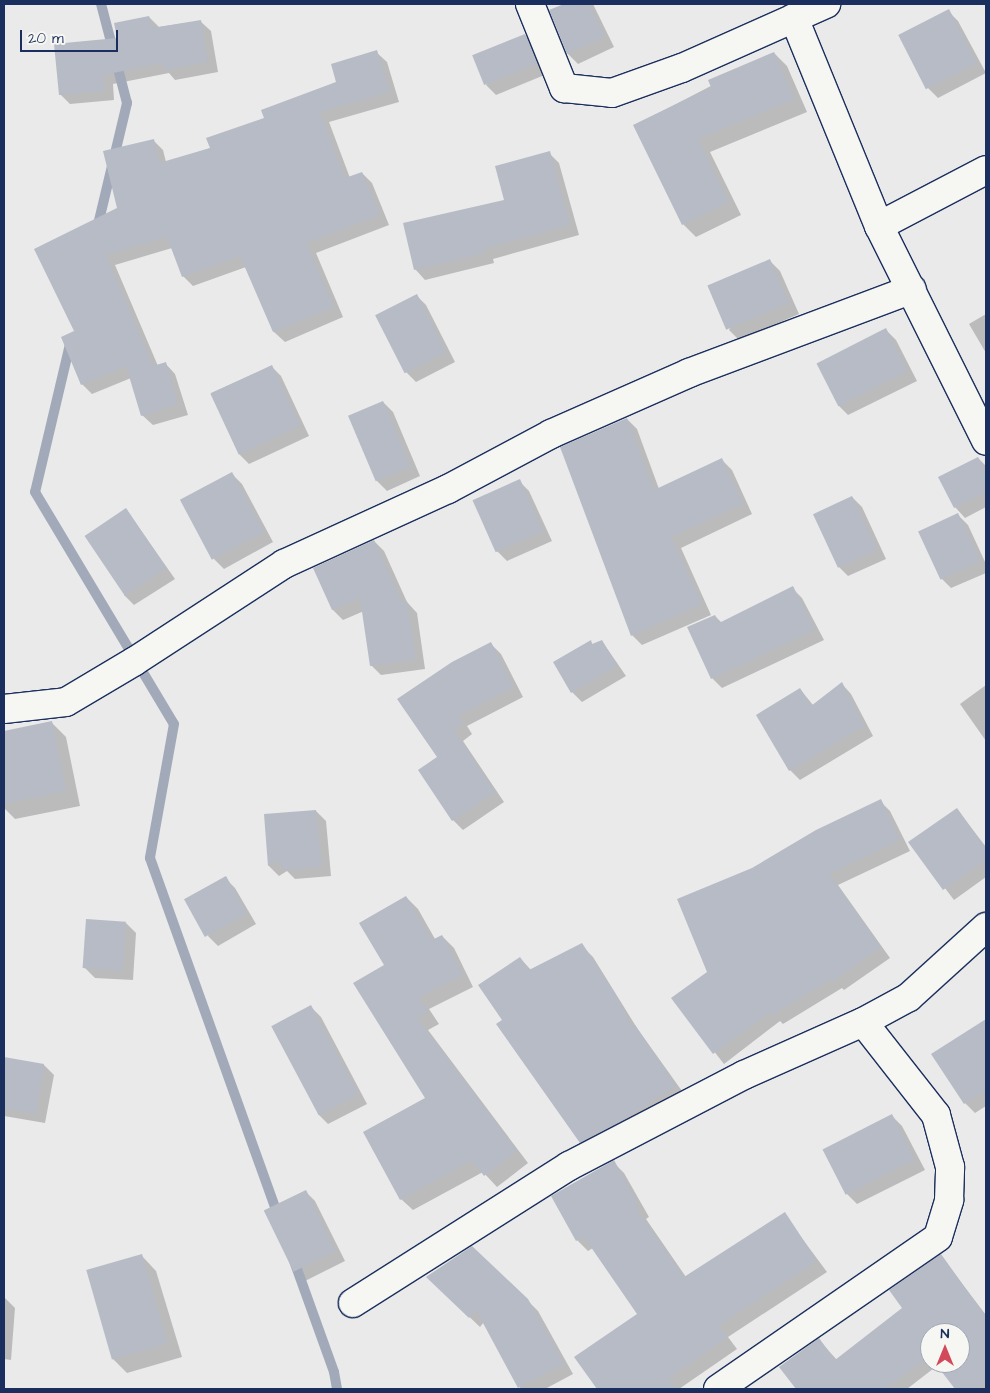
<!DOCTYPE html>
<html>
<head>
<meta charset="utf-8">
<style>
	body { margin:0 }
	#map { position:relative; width:990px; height:1393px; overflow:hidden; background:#e9eae9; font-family:"Architects Daughter",sans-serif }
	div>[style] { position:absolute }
	.shadow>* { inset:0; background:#0003 }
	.stream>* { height:10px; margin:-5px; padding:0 5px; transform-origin:5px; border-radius:5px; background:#a2aaba }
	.building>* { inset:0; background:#b6bbc6; transform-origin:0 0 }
	.roads { filter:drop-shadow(1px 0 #1b2f5e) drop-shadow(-1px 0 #1b2f5e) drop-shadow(0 1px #1b2f5e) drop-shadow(0 -1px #1b2f5e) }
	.street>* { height:28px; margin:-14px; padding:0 14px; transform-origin:14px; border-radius:14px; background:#f6f6f2 }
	span { translate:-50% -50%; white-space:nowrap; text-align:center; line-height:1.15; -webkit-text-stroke:5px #f6f6f2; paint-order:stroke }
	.frame { position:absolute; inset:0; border:5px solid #1b2f5e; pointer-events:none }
	.north { position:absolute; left:920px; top:1323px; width:50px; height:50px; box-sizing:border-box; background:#f6f6f2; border:1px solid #9ea6b7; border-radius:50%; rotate:0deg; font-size:14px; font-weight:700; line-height:20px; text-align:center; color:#1b2f5e }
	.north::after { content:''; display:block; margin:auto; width:18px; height:22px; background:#d1495b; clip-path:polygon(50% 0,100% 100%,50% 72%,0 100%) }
	.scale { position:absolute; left:20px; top:30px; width:98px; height:22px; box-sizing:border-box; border:2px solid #1b2f5e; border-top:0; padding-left:6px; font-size:15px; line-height:18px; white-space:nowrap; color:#1b2f5e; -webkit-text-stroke:4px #f6f6f2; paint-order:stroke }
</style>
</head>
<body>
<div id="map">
	<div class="shadow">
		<i style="clip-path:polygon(567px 4px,593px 4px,614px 47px,578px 64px,568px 54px,551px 11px)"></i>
		<i style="clip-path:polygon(782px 4px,813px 4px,791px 12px)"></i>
		<i style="clip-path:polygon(948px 11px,958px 21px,986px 73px,938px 98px,928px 88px)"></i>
		<i style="clip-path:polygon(149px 17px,159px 27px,200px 21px,211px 31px,218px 72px,175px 80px,169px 73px,113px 84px,114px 100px,70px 104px,60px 94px,119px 39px)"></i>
		<i style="clip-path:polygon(525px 35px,535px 45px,547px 74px,496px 95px,486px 85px)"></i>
		<i style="clip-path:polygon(376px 52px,387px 62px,399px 102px,329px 122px,350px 178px,362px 173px,372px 183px,389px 225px,316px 253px,343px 317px,285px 342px,274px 332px,246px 267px,193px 286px,183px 276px,172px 248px,115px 265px,158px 366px,165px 363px,175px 374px,188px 415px,153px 425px,142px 415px,131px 378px,92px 394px,82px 384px,76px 332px,118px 208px,153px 140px,163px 150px,166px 162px,211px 148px,338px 82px)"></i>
		<i style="clip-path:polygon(774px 53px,787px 66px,807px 112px,710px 152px,741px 215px,696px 237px,683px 224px,634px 126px)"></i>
		<i style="clip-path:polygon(549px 153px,559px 163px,579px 235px,493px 259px,494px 263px,425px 280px,415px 269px,506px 201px)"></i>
		<i style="clip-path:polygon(770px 261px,780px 271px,799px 314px,739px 340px,729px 330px)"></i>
		<i style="clip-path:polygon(416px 295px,426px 305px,455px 362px,416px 382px,406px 372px)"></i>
		<i style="clip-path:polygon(986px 314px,986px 353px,969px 324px)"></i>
		<i style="clip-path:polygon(886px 330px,896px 340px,917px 381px,848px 415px,838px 405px)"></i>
		<i style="clip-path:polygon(271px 366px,281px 376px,309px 436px,249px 464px,239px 454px,211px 393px)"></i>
		<i style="clip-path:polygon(383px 402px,393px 412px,420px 476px,387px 491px,377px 481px)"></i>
		<i style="clip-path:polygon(627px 419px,637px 429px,659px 489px,722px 460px,732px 470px,752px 514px,681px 548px,711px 615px,642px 645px,632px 635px)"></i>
		<i style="clip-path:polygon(978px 458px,986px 466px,986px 507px,965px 518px,955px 507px)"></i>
		<i style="clip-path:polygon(232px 474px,242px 484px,273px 542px,224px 569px,214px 559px)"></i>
		<i style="clip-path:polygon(519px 481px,529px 491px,552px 541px,507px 561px,497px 551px)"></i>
		<i style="clip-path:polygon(852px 497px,862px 507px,886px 559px,848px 576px,838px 566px)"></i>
		<i style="clip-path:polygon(126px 509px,175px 579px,134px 605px,124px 595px)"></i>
		<i style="clip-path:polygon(958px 515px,968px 525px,986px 564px,986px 573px,951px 588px,941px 578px)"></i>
		<i style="clip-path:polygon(374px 541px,384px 551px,407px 602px,417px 613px,425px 669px,381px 675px,371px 665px,364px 611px,343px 620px,333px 610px,314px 569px)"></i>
		<i style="clip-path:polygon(792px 588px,802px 598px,824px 640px,722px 688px,712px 678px,715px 616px,722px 623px)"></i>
		<i style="clip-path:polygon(602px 641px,626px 676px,582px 702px,572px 692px,591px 642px,593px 645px)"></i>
		<i style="clip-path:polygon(491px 644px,501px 654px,523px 697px,467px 726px,472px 734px,463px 741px,504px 802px,463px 830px,453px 820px,438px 758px)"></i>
		<i style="clip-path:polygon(842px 684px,851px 694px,873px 736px,800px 780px,790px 770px,800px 689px,813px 705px)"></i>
		<i style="clip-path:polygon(986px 685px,986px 741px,960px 704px)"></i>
		<i style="clip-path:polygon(51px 722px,66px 737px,80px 806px,15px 819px,4px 808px,4px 732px)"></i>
		<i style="clip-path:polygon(880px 801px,890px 811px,910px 851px,838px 885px,890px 958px,844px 990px,842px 988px,783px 1024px,780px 1021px,724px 1064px,673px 999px,709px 972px)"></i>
		<i style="clip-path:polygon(957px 809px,986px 847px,986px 877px,954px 900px,910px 842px)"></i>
		<i style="clip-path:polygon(316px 811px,326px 821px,331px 876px,295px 879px,287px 871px,279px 876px,269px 866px,265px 815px)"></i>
		<i style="clip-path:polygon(225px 878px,235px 888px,256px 924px,218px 946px,208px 936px)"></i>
		<i style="clip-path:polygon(406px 897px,418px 909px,435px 939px,442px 936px,454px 948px,473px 987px,429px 1009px,439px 1024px,428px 1030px,528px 1163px,497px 1187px,483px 1172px,413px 1210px,401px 1199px,427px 1098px,385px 965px)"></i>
		<i style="clip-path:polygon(126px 923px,136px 933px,133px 980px,95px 978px,85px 968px)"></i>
		<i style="clip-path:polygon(581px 945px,593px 957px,637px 1028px,687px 1098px,593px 1154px,581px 1142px,520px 958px,531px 970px)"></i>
		<i style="clip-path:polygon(311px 1007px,321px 1017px,367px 1104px,328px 1124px,318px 1114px)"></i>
		<i style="clip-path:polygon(981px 1024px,986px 1029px,986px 1106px,975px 1113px,965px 1103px)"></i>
		<i style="clip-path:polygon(4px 1058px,44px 1065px,54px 1075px,45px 1123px,4px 1116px)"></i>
		<i style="clip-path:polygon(892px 1116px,902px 1126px,925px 1170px,857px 1204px,847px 1194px,825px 1150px)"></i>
		<i style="clip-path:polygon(613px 1162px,624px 1173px,649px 1217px,646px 1219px,686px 1277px,784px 1214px,827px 1272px,728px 1337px,737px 1349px,679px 1389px,598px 1389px,576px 1357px,639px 1315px,593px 1248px,588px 1251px,577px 1240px)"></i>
		<i style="clip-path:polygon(305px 1191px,315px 1201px,345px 1261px,305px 1281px,295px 1271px)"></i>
		<i style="clip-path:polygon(142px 1256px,156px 1271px,182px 1357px,127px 1373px,112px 1358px)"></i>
		<i style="clip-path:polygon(evenodd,941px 1256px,986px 1315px,986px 1389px,956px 1389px,938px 1365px,907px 1389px,797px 1389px,781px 1367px,819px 1340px,837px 1360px,904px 1308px,941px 1256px,930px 1333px,960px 1333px,960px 1363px,930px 1363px,930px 1333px)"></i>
		<i style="clip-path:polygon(438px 1287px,527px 1300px,538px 1311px,573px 1374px,545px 1389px,521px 1389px,484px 1322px,480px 1327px)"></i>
		<i style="clip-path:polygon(5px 1298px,15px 1308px,11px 1360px,4px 1359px)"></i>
	</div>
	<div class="stream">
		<i style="left:97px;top:229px;width:130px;rotate:-76.6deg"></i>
		<i style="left:127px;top:103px;width:102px;rotate:-104.7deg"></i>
		<i style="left:71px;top:340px;width:156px;rotate:103.3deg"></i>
		<i style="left:35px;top:492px;width:270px;rotate:59.1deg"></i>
		<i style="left:174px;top:724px;width:136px;rotate:100.2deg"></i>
		<i style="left:150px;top:858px;width:382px;rotate:70.3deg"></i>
		<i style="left:293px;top:1258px;width:121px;rotate:70.2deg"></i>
		<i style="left:334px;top:1372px;width:17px;rotate:80deg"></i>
	</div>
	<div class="building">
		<i style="clip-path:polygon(564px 4px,589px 4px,605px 37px,567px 54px,549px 10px)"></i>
		<i style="left:949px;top:9px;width:61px;height:57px;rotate:63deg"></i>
		<i style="clip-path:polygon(149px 16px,152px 28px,201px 20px,208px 62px,164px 70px,163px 63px,103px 75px,105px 91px,59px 95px,54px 44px,117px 38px,114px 23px)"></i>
		<i style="left:525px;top:34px;width:32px;height:57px;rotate:68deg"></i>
		<i style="clip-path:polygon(377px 50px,390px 92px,320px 112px,345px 178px,362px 172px,380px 215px,306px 243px,334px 307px,273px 332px,240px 256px,182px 277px,167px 237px,106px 255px,153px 366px,166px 362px,178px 404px,141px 416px,126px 366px,81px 385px,61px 337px,74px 331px,34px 249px,117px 208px,103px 151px,154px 139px,159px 163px,210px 148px,206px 138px,264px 118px,261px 110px,336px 82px,331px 64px)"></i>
		<i style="clip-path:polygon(774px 52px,795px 99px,698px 139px,729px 202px,682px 225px,633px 125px,711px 87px,708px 80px)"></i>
		<i style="clip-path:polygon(550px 151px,570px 225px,484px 249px,485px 253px,414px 270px,403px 223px,504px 200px,495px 166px)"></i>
		<i style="left:770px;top:259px;width:48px;height:68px;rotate:67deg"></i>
		<i style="left:417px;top:294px;width:65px;height:47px;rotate:63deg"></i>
		<i style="left:886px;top:328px;width:48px;height:78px;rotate:63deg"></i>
		<i style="left:272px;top:365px;width:67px;height:68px;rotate:65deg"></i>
		<i style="left:383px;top:401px;width:71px;height:38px;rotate:67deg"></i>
		<i style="clip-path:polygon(627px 418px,654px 490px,722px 458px,743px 504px,671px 537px,702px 604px,631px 636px,560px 447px)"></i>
		<i style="clip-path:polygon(978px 457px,986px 473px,986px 492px,954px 508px,938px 477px)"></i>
		<i style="left:232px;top:472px;width:68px;height:59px;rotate:62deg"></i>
		<i style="left:520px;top:479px;width:57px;height:52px;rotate:66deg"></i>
		<i style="left:852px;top:496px;width:59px;height:43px;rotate:65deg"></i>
		<i style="left:126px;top:508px;width:72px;height:50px;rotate:56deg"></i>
		<i style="left:958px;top:513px;width:53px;height:44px;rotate:65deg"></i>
		<i style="clip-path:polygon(374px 540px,402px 602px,407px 601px,416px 659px,370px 666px,360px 598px,332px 610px,313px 568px)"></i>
		<i style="clip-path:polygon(793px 586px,815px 630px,711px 679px,687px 627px,715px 615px,719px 623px)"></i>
		<i style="clip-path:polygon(591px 640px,592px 644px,602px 640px,617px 666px,571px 693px,553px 662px)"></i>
		<i style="clip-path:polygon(491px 642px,514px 687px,458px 716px,463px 724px,454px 730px,495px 792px,452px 821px,418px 770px,437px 757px,397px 699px,452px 662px)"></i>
		<i style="clip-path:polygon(842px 682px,864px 726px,789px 771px,756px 715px,800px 688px,811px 706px)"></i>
		<i style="clip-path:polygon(52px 721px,66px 791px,4px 804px,4px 731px)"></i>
		<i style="clip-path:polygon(881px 799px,900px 840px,829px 874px,881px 947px,833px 981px,831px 979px,772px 1015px,770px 1012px,713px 1054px,671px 998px,707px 972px,677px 899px,752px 868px,816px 830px)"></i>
		<i style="clip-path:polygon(957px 808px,986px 849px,986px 860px,943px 890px,908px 842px)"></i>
		<i style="clip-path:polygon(316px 810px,322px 867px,284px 870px,278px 861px,268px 866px,264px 814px)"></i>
		<i style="left:226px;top:876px;width:43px;height:48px;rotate:61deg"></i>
		<i style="clip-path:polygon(406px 896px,432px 940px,442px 935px,463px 975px,419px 997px,428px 1012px,417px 1018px,517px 1151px,484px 1176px,472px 1160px,400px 1200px,363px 1132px,425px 1098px,353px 983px,384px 965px,359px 923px)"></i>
		<i style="left:86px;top:919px;width:40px;height:49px;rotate:4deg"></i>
		<i style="clip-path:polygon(582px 943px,616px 995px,632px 1027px,635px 1025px,676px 1086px,620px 1122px,580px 1143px,496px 1024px,502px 1020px,478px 985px,520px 957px,529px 970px)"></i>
		<i style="left:311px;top:1005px;width:101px;height:45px;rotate:62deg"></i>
		<i style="clip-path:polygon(986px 1019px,986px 1090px,964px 1104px,931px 1054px)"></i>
		<i style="clip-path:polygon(4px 1057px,44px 1064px,36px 1114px,4px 1108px)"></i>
		<i style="left:892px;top:1114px;width:51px;height:78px;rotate:63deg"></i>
		<i style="clip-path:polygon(614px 1160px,639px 1206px,636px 1208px,684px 1277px,785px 1212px,817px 1261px,718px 1326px,727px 1338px,669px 1378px,676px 1389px,597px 1389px,574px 1357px,637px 1314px,584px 1237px,576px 1241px,551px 1196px)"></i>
		<i style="left:306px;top:1190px;width:68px;height:47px;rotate:64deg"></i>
		<i style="clip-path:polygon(472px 1246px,528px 1299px,564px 1364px,518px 1388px,476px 1310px,469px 1318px,426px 1277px)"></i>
		<i style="left:142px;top:1254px;width:93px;height:58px;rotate:74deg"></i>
		<i style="clip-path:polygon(941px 1254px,986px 1317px,986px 1382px,976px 1389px,955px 1389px,935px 1363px,960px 1363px,960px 1333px,930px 1333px,930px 1356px,884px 1389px,796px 1389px,779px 1367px,819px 1338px,835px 1360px,902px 1308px,889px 1290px)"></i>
	</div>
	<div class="roads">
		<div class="street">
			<i style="left:530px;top:4px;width:91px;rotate:68deg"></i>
			<i style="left:564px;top:88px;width:48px;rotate:5.9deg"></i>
			<i style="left:612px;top:93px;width:74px;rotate:-19.7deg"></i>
			<i style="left:682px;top:68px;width:158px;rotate:-24deg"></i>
			<i style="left:794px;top:18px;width:225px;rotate:67.8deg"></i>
			<i style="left:879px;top:226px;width:240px;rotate:63.5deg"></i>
			<i style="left:879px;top:226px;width:121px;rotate:-27.6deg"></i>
			<i style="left:4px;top:709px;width:62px;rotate:-6.4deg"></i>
			<i style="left:66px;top:702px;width:80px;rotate:-30.7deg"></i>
			<i style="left:135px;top:661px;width:178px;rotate:-33.1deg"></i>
			<i style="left:284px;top:564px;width:180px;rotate:-24.6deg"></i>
			<i style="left:448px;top:489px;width:117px;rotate:-28.1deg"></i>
			<i style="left:551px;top:434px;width:151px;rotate:-23.8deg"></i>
			<i style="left:689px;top:373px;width:238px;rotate:-20.6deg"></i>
			<i style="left:353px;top:1303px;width:256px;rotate:-32.4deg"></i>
			<i style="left:569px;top:1166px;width:197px;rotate:-27.5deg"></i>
			<i style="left:744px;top:1075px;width:130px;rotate:-24deg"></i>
			<i style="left:863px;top:1022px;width:52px;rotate:-28.5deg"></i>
			<i style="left:909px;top:997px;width:104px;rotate:-42.3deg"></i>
			<i style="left:718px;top:1389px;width:267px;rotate:-34.6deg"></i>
			<i style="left:938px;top:1237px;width:39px;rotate:-73deg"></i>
			<i style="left:949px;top:1200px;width:33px;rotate:-88deg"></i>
			<i style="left:950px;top:1167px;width:54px;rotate:-105.1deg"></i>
			<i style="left:936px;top:1115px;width:118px;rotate:-128.1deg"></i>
		</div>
	</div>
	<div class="frame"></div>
	<div class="north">N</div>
	<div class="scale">20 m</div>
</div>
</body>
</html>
